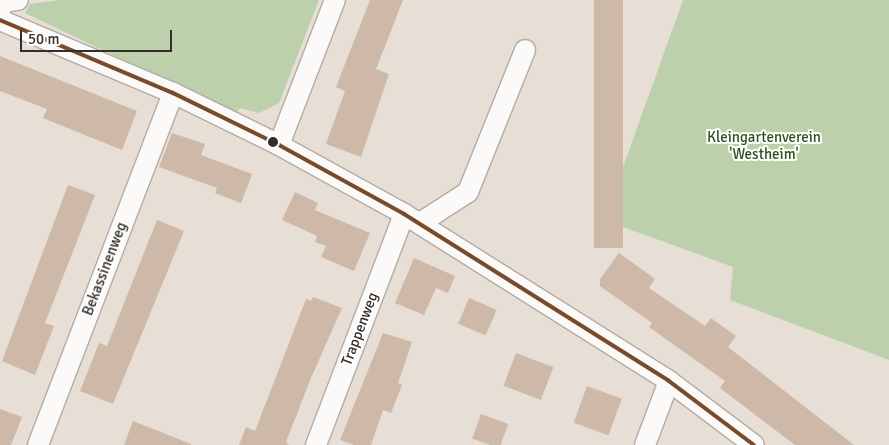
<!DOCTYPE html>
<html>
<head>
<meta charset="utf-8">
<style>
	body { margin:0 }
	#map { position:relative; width:889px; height:445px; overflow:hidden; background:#e7ded6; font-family:Signika,sans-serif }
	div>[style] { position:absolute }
	.green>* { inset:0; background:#bdd0ac }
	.building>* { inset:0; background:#ceb9a9; transform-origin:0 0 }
	.roads { filter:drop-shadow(1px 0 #b2aba5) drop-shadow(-1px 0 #b2aba5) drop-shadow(0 1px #b2aba5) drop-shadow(0 -1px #b2aba5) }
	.minor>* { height:20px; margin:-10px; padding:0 10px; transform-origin:10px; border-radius:10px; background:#fbfaf9 }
	.bus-1>* { height:4px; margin:-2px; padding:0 2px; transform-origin:2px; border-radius:2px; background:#7a4b2a }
	.dots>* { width:14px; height:14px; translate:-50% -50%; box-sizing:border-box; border:2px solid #fff; border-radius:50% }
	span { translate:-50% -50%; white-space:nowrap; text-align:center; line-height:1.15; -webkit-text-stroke:4px #fff; paint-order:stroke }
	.park-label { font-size:15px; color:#2d5219 }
	.street-label { font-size:15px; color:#332c27 }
	.scale { position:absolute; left:20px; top:30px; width:152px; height:22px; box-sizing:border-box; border:2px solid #332c27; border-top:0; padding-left:6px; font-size:15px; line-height:18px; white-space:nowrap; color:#332c27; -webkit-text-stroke:4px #fff; paint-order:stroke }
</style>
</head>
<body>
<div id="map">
	<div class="green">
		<i style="clip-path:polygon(60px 0,319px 0,279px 103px,259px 113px,240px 108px,236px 114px,25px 13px,30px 4px)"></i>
		<i style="clip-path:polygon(683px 0,889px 0,889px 360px,730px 300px,733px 267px,604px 220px)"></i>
	</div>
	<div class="building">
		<i style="clip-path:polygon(370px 0,403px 0,376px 69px,389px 74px,361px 157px,326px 144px,345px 91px,336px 87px)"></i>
		<i style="left:594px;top:0;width:29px;height:248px"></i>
		<i style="clip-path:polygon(0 56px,137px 111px,122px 150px,43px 118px,47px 109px,0 91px)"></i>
		<i style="clip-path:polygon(172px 133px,205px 144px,201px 155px,252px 174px,241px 203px,215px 193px,217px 188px,159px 167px)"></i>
		<i style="clip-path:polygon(68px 185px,95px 195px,45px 323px,54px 326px,35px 375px,2px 361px)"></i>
		<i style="clip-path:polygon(295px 192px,318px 203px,315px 210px,370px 233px,354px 271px,321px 257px,326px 246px,315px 242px,317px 236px,282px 220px)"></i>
		<i style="clip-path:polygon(157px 220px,184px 231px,113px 404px,80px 391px,99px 343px,107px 346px)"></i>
		<i style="clip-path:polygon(619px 253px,655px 279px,649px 288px,705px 326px,711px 318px,736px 336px,728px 347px,854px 445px,795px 445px,720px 388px,725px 381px,649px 327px,652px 323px,600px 286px,600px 279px)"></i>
		<i style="clip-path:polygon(414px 258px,455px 276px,448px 293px,436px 288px,424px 315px,395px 303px)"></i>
		<i style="clip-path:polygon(313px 297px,342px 308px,311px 378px,286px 442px,289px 445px,239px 445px,246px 427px,255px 431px,306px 299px,311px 301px)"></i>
		<i style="left:469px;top:298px;width:30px;height:28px;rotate:23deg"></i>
		<i style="clip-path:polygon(383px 333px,412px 342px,398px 383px,402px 385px,391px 413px,383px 410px,371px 445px,354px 445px,340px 440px)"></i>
		<i style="left:516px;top:353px;width:40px;height:35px;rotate:21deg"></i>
		<i style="left:587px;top:386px;width:37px;height:39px;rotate:20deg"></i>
		<i style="clip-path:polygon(0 409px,22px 417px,11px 445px,0 445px)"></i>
		<i style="left:481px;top:414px;width:29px;height:26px;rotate:20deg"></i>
		<i style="clip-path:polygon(133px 421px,191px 444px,191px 445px,124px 445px)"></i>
	</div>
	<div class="roads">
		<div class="minor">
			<i style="left:0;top:10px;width:9px;rotate:-69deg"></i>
			<i style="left:3px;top:2px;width:15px;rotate:-8deg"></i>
			<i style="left:0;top:20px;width:188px;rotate:22.9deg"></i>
			<i style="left:173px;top:93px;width:118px;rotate:26.1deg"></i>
			<i style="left:279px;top:145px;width:143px;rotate:28.9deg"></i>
			<i style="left:404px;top:214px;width:313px;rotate:32.2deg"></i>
			<i style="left:669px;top:381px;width:106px;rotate:37deg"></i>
			<i style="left:279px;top:145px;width:155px;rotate:-68.9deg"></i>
			<i style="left:420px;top:223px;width:57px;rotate:-32.9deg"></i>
			<i style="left:468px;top:192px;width:153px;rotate:-68.1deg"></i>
			<i style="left:38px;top:445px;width:377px;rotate:-69deg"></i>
			<i style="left:316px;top:445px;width:247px;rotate:-69.1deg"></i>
			<i style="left:645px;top:445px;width:68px;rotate:-69.4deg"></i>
		</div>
	</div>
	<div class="bus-1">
		<i style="left:0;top:20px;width:188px;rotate:22.9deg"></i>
		<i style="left:173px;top:93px;width:118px;rotate:26.1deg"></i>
		<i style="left:279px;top:145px;width:143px;rotate:28.9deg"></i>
		<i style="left:404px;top:214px;width:313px;rotate:32.2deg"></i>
		<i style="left:669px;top:381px;width:106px;rotate:37deg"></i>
	</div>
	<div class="dots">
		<i style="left:273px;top:142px;background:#332c27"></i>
	</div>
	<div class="park-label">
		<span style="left:764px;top:146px">Kleingartenverein<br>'Westheim'</span>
	</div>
	<div class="street-label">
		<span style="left:105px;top:269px;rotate:-69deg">Bekassinenweg</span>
		<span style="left:360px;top:329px;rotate:-69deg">Trappenweg</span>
	</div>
	<div class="scale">50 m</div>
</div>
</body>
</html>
